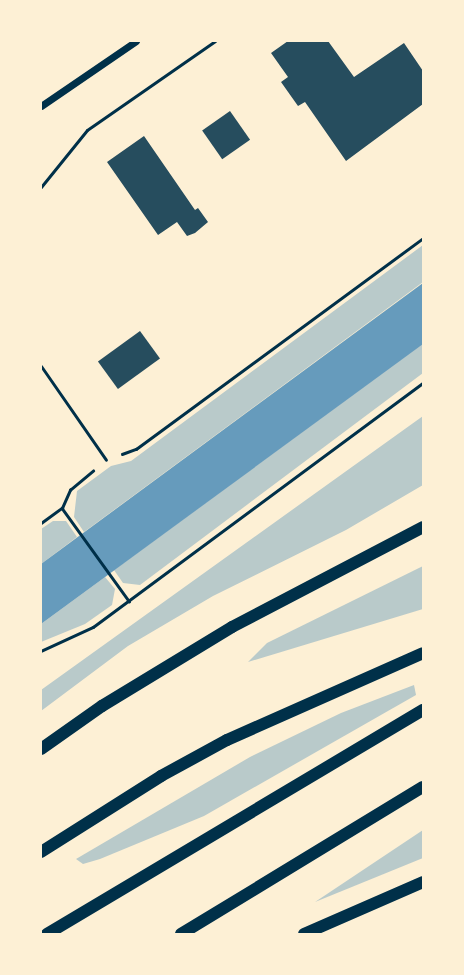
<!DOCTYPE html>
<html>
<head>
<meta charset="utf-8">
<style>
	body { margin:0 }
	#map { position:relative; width:464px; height:975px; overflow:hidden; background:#fdf0d5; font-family:"PT Sans Narrow",sans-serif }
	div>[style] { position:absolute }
	.green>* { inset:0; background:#b9caca }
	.water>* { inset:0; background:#669bbc }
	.building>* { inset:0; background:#264d5e; transform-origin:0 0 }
	.path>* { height:2.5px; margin:-1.25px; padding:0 1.25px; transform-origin:1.25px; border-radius:1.25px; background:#003049 }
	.service>* { height:3px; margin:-1.5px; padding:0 1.5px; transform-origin:1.5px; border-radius:1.5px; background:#003049 }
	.tertiary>* { height:7px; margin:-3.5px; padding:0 3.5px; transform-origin:3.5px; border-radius:3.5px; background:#003049 }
	.motorway>* { height:12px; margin:-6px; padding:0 6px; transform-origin:6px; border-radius:6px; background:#003049 }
	span { translate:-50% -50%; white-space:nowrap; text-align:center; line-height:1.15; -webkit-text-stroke:3px #fdf0d5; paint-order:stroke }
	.frame { position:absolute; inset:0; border:42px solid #fdf0d5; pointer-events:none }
</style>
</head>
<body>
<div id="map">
	<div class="green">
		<i style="clip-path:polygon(423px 245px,423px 282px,84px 532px,74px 517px,77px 491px,111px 466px,131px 461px)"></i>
		<i style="clip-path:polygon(423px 343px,423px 373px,140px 585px,123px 583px,114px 570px)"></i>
		<i style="clip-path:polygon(423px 416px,423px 485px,346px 530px,213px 596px,128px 646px,41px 711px,41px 690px)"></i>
		<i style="clip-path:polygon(53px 521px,66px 521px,77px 537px,41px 564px,41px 529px)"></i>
		<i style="clip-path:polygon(423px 566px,423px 609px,248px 662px,267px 643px)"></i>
		<i style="clip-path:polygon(105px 577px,115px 589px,112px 605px,85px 624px,41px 642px,41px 624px)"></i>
		<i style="clip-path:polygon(414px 685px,416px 695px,204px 816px,100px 859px,83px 864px,76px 859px,250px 757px,341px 713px)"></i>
		<i style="clip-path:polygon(423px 830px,423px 858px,315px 902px)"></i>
	</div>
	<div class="water">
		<i style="clip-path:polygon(423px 283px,423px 344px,41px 624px,41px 564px)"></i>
	</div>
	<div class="building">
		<i style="clip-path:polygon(288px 41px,328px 41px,354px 77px,404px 43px,423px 71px,423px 104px,346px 161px,305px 102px,298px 106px,281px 82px,288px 77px,271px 53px)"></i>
		<i style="left:230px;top:111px;width:35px;height:34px;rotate:55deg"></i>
		<i style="clip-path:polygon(144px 136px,195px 210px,198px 208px,208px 222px,195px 233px,187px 236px,177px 222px,158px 235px,107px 162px)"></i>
		<i style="left:140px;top:331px;width:34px;height:52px;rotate:54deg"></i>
	</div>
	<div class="path">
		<i style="left:122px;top:454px;width:15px;rotate:-20deg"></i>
		<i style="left:136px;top:449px;width:356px;rotate:-36.3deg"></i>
		<i style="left:62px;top:508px;width:115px;rotate:54.2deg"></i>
		<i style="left:41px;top:523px;width:26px;rotate:-36deg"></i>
		<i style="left:62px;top:508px;width:20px;rotate:-66deg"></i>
		<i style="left:70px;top:490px;width:30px;rotate:-40deg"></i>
		<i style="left:41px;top:651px;width:57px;rotate:-24.8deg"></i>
		<i style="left:93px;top:627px;width:410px;rotate:-36.5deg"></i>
	</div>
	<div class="service">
		<i style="left:41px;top:187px;width:73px;rotate:-51.1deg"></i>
		<i style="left:87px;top:130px;width:156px;rotate:-34.8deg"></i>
		<i style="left:41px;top:366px;width:114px;rotate:55.3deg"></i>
	</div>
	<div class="tertiary">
		<i style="left:41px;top:106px;width:115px;rotate:-34.4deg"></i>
	</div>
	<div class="motorway">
		<i style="left:41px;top:749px;width:75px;rotate:-35.2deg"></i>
		<i style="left:102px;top:706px;width:152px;rotate:-31.3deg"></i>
		<i style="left:232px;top:627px;width:216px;rotate:-27.6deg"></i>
		<i style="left:41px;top:852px;width:142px;rotate:-32.3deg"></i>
		<i style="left:161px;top:776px;width:75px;rotate:-28.6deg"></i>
		<i style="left:227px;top:740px;width:214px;rotate:-23.9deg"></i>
		<i style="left:47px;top:934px;width:438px;rotate:-30.8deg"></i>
		<i style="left:181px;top:934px;width:283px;rotate:-31.3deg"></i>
		<i style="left:304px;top:934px;width:130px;rotate:-23.6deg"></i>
	</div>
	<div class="frame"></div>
</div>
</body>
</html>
